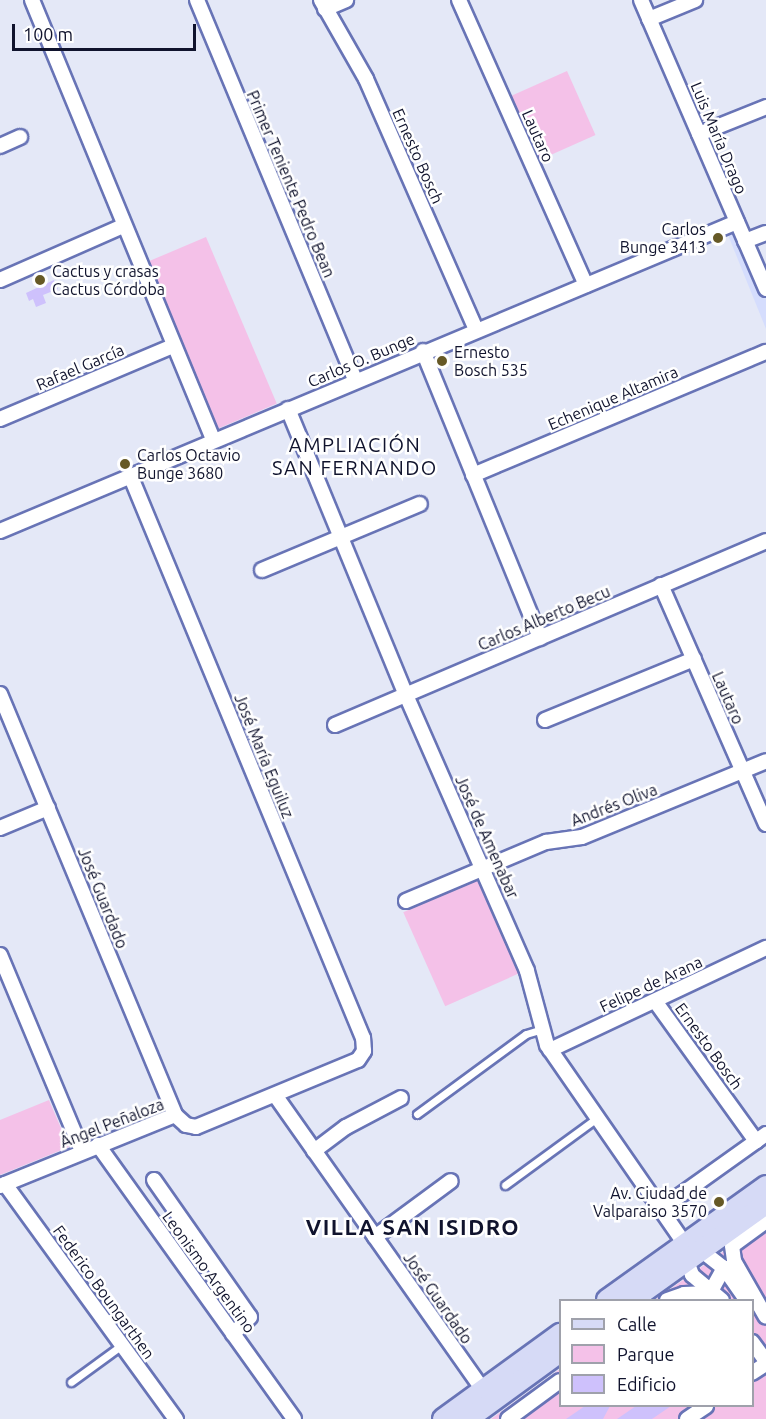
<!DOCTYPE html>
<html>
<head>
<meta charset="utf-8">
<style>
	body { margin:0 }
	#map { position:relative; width:766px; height:1419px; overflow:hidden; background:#e4e8f7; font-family:Ubuntu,sans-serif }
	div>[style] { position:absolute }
	.built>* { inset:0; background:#d5ddfd }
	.green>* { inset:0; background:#f4c1e8; transform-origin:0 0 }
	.building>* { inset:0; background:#cec1fc }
	.roads { filter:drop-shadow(2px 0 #6874b6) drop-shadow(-2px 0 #6874b6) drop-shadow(0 2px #6874b6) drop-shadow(0 -2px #6874b6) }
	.service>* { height:7px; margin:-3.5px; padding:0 3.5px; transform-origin:3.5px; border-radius:3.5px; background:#fff }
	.minor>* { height:14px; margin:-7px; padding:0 7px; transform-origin:7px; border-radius:7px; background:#fff }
	.secondary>* { height:20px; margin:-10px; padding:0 10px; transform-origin:10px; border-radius:10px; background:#d6daf6 }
	.dots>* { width:16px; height:16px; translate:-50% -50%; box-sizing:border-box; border:3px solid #fff; border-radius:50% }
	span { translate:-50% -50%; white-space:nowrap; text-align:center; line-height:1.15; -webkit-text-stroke:5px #fff; paint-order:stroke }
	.street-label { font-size:16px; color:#10132d }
	.poi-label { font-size:16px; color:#10132d }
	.right { translate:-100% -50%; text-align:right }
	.left { translate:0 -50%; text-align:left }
	.quarter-label { font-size:20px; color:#10132d; letter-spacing:1.5px }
	.district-label { font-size:22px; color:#10132d; font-weight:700; letter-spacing:1.5px }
	.legend { position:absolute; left:559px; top:1299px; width:195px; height:108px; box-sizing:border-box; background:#fff; border:2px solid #9fa1ab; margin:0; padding:8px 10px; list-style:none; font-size:18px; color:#10132d }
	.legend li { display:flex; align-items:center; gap:12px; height:30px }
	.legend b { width:30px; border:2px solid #9fa1ab }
	.scale { position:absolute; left:12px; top:24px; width:184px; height:27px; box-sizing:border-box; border:3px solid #10132d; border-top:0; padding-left:8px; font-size:18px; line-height:21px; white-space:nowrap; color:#10132d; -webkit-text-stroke:4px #fff; paint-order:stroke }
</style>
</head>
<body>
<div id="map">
	<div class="built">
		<i style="clip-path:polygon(736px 227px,766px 298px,766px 329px,726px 230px)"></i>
	</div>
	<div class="green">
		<i style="left:567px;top:71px;width:70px;height:62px;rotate:66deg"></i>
		<i style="left:206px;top:237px;width:181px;height:68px;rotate:67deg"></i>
		<i style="left:480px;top:878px;width:103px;height:84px;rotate:66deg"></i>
		<i style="clip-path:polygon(49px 1100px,69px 1147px,0 1175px,0 1120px)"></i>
		<i style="clip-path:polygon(766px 1221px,766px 1419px,491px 1419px,560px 1369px,560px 1406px,752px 1406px,752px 1300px,655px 1300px)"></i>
	</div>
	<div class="building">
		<i style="clip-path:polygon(54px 280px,58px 289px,43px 295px,46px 303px,36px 307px,33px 299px,29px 301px,26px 293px)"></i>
		<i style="clip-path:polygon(585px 1406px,610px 1406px,603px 1419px,566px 1419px)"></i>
		<i style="clip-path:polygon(636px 1406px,671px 1406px,652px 1419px,617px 1419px)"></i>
	</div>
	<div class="roads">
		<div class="service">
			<i style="left:417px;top:1114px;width:135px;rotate:-36.3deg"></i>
			<i style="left:526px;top:1034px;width:17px;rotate:-17deg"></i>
			<i style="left:505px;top:1185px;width:114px;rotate:-36.1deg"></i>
			<i style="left:71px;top:1382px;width:63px;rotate:-36deg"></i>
		</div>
		<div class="minor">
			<i style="left:32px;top:0;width:476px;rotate:67.6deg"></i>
			<i style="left:197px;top:0;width:412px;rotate:67.4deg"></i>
			<i style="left:321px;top:0;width:91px;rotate:60.3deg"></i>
			<i style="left:366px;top:79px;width:274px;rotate:66.3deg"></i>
			<i style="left:459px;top:0;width:312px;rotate:66deg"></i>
			<i style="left:641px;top:0;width:315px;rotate:66.6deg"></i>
			<i style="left:325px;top:9px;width:23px;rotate:-23deg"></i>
			<i style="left:649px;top:19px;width:50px;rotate:-22.4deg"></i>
			<i style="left:699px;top:134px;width:72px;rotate:-21.9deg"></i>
			<i style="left:0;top:146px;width:22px;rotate:-24deg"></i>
			<i style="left:745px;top:241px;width:22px;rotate:-21deg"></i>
			<i style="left:0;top:280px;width:134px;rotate:-23.7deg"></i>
			<i style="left:423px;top:351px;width:310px;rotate:67.8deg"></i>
			<i style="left:288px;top:409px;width:309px;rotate:67.6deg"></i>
			<i style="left:406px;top:695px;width:301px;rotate:66.3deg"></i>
			<i style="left:527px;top:971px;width:77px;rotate:74.9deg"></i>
			<i style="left:547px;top:1045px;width:249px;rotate:55.3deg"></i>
			<i style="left:0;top:419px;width:188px;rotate:-22.9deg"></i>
			<i style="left:473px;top:475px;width:318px;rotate:-22.8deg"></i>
			<i style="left:0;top:531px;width:799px;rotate:-22.75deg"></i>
			<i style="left:262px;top:570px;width:171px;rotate:-22.7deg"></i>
			<i style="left:661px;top:585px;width:261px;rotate:66.3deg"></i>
			<i style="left:0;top:694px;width:456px;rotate:67.4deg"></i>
			<i style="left:175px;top:1115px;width:15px;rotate:42deg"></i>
			<i style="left:186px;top:1125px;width:10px;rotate:11deg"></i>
			<i style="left:196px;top:1127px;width:175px;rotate:-22.5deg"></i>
			<i style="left:358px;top:1060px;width:11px;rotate:-56deg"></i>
			<i style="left:364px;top:1051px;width:13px;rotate:-94deg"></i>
			<i style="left:363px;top:1038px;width:609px;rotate:-112.48deg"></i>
			<i style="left:545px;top:720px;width:161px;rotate:-22.3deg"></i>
			<i style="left:335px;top:725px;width:469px;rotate:-23.1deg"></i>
			<i style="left:0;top:828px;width:52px;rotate:-22.6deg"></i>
			<i style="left:406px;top:901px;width:152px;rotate:-22.9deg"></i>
			<i style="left:546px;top:842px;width:36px;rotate:-8deg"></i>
			<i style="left:582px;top:837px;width:199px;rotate:-22.4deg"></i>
			<i style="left:0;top:955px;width:212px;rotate:67.3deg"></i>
			<i style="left:655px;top:1001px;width:173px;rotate:54.2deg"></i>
			<i style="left:550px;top:1050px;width:239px;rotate:-25.3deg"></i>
			<i style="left:275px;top:1095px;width:370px;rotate:54.8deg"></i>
			<i style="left:98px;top:1145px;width:337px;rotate:54.4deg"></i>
			<i style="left:314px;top:1151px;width:40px;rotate:-37deg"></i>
			<i style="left:346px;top:1127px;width:62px;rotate:-27.8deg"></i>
			<i style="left:154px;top:1180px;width:167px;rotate:55deg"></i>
			<i style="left:250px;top:1317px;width:24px;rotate:135deg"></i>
			<i style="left:5px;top:1184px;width:291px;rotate:54deg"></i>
			<i style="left:0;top:1186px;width:189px;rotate:-22.1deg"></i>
			<i style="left:661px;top:1209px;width:129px;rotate:-35.5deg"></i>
			<i style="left:766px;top:1221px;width:42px;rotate:143.7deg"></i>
			<i style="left:732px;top:1246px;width:15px;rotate:82deg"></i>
			<i style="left:734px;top:1261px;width:64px;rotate:60.3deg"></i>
			<i style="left:375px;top:1237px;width:94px;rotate:-36.4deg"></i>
			<i style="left:702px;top:1251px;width:28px;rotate:38deg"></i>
			<i style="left:724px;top:1268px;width:39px;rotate:55deg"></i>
			<i style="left:687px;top:1261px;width:15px;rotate:70deg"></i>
			<i style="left:692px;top:1275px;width:39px;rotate:40deg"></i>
			<i style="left:710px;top:1293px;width:29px;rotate:-61deg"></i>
			<i style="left:667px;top:1300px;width:18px;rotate:-19deg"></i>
			<i style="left:684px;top:1294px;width:26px;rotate:-2deg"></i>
			<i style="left:752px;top:1342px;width:24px;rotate:54deg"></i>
			<i style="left:752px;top:1373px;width:17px;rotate:-33deg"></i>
			<i style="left:508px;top:1419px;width:64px;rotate:-36.2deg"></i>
			<i style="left:687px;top:1419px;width:23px;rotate:-34deg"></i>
		</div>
		<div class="secondary">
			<i style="left:607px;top:1300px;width:196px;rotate:-35.6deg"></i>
			<i style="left:632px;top:1300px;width:165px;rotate:-35.6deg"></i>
			<i style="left:443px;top:1419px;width:145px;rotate:-36deg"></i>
			<i style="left:468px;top:1419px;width:114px;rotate:-36.1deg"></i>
		</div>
	</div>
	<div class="dots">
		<i style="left:718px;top:238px;background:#665926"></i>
		<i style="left:40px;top:280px;background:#665926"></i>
		<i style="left:442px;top:361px;background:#665926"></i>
		<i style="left:125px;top:464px;background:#665926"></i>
		<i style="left:719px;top:1202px;background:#665926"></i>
	</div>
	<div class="street-label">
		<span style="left:538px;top:136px;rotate:66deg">Lautaro</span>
		<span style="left:719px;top:138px;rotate:67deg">Luis María Drago</span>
		<span style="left:418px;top:156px;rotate:66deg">Ernesto Bosch</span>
		<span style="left:291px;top:184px;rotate:67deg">Primer Teniente Pedro Bean</span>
		<span style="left:361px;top:360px;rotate:-23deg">Carlos O. Bunge</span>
		<span style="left:80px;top:367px;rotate:-23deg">Rafael García</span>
		<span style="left:613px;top:398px;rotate:-23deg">Echenique Altamira</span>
		<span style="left:544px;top:618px;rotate:-23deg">Carlos Alberto Becu</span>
		<span style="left:728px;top:698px;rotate:66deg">Lautaro</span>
		<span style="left:264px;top:756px;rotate:68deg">José María Eguiluz</span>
		<span style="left:614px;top:805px;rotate:-21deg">Andrés Oliva</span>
		<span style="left:487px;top:837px;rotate:66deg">José de Amenabar</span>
		<span style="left:103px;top:898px;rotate:68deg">José Guardado</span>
		<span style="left:651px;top:984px;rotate:-25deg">Felipe de Arana</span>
		<span style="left:709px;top:1046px;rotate:54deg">Ernesto Bosch</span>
		<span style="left:112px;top:1123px;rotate:-21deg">Ángel Peñaloza</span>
		<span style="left:209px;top:1272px;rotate:54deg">Leonismo Argentino</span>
		<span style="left:104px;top:1292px;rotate:54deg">Federico Boungarthen</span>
		<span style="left:438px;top:1298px;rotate:55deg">José Guardado</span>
	</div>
	<div class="poi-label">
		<span class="right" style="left:706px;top:238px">Carlos<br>Bunge 3413</span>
		<span class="left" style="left:52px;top:280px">Cactus y crasas<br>Cactus Córdoba</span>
		<span class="left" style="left:454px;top:361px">Ernesto<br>Bosch 535</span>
		<span class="left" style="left:137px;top:464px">Carlos Octavio<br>Bunge 3680</span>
		<span class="right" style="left:707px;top:1202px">Av. Ciudad de<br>Valparaiso 3570</span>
	</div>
	<div class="quarter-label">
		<span style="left:355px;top:456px">AMPLIACIÓN<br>SAN FERNANDO</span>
	</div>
	<div class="district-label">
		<span style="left:413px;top:1227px">VILLA SAN ISIDRO</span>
	</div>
	<ul class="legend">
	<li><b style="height:8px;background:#d6daf6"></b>Calle</li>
	<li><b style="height:16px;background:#f4c1e8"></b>Parque</li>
	<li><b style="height:16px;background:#cec1fc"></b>Edificio</li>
	</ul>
	<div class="scale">100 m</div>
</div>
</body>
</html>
